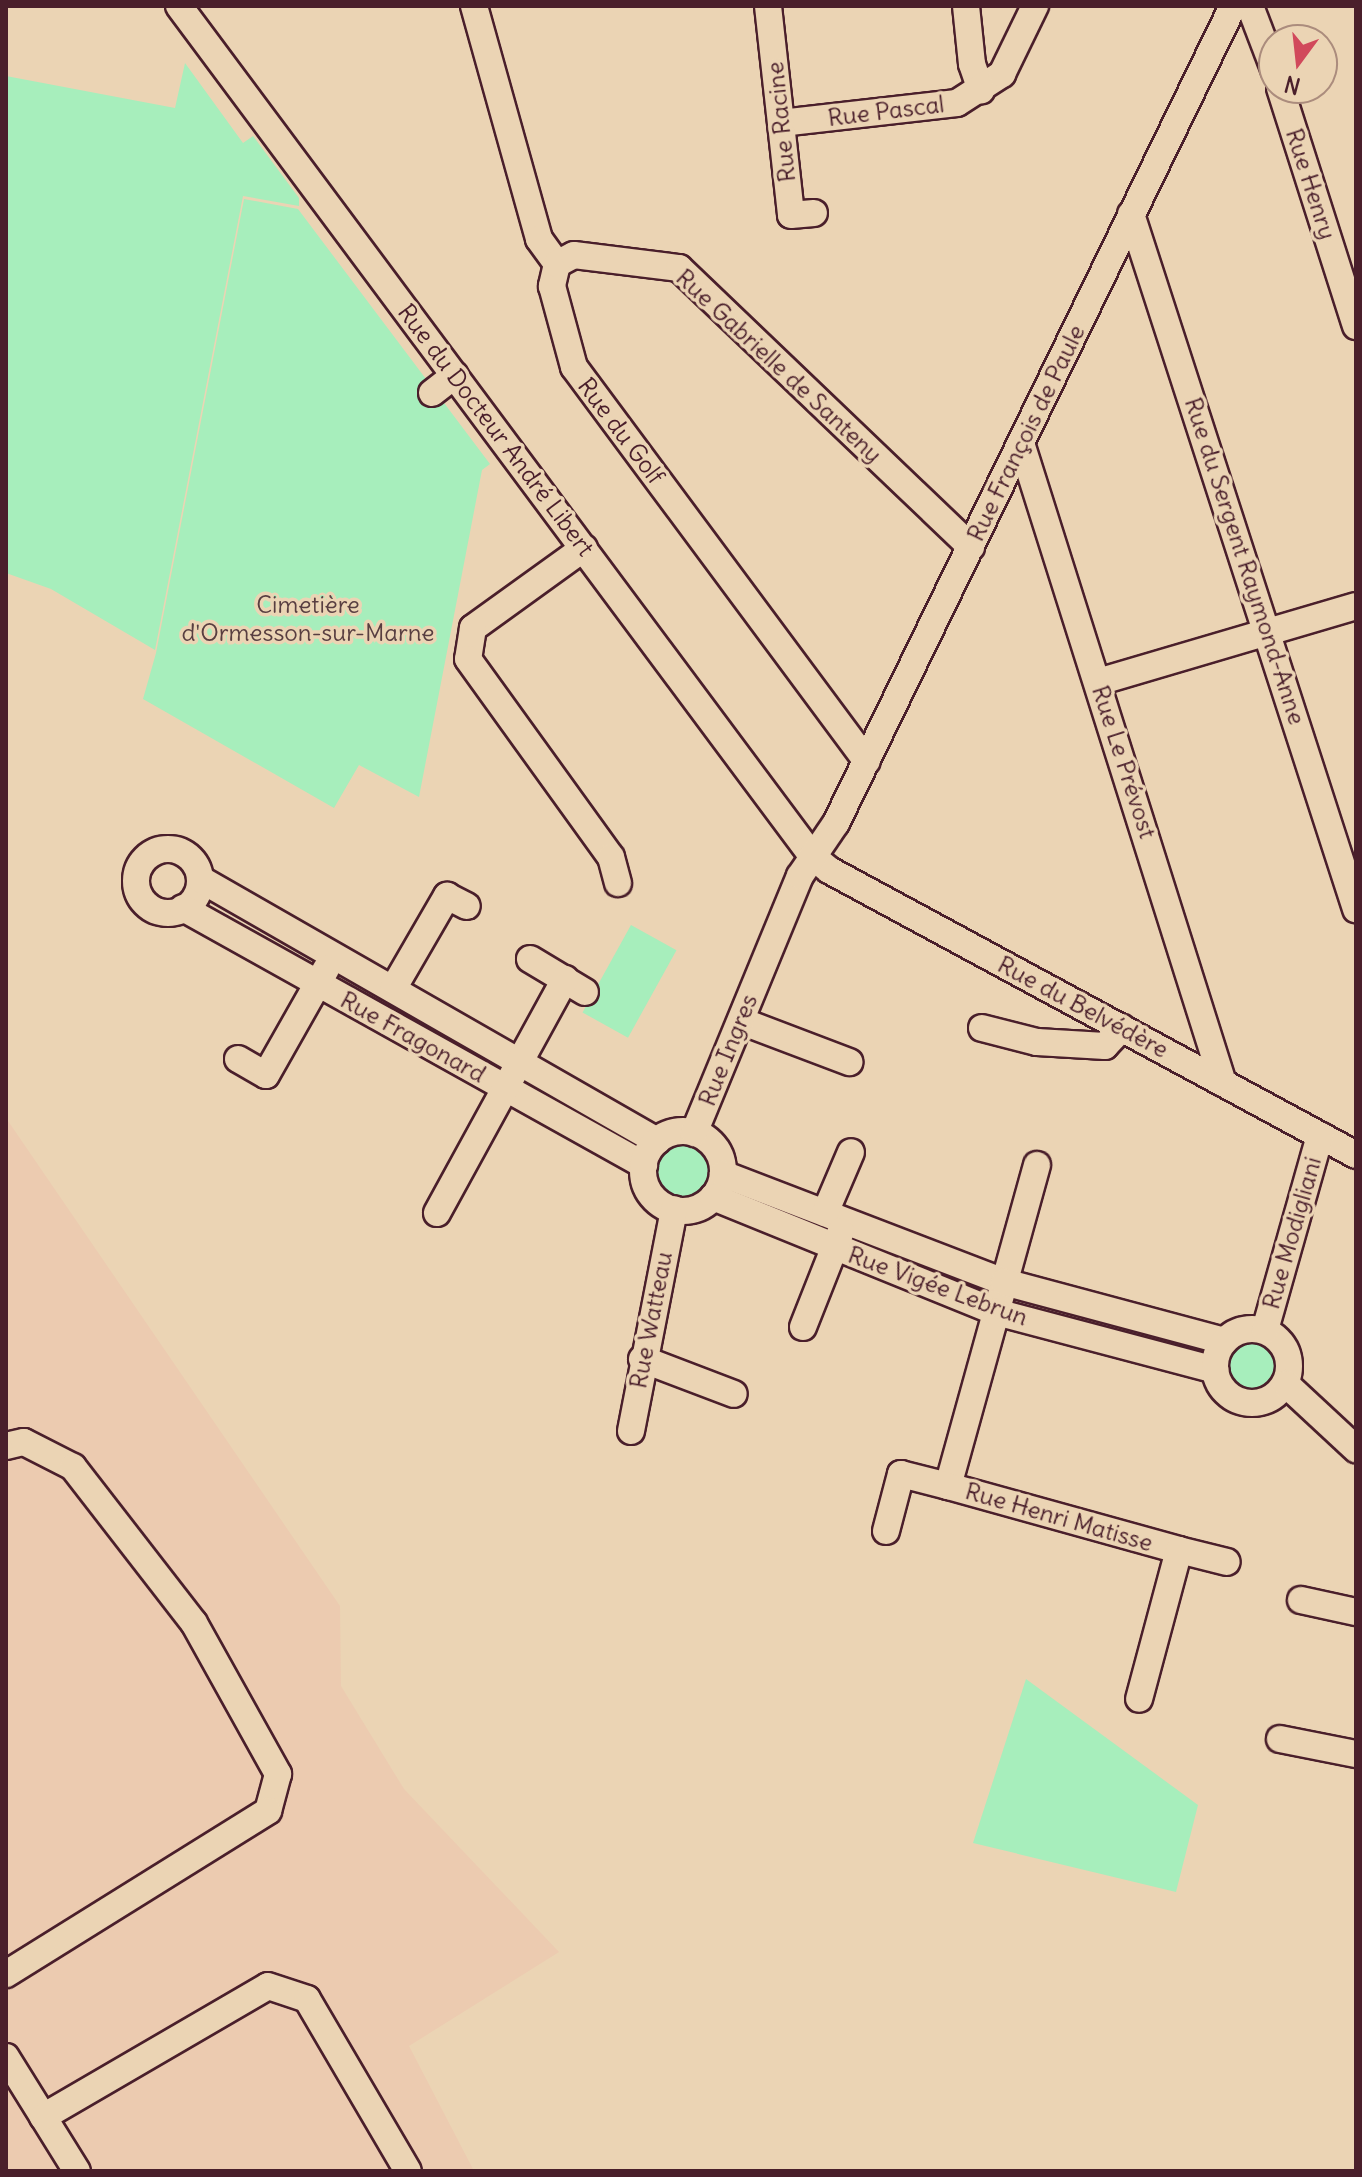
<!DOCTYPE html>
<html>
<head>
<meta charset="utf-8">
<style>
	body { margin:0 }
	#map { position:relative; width:1362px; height:2177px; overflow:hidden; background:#ebd4b4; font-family:Delius,sans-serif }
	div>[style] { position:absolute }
	.built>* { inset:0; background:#eccbb0 }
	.green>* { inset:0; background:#a7eebc; transform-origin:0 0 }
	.round { border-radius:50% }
	.roads { filter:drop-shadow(2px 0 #4a1f2b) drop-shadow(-2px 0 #4a1f2b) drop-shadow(0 2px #4a1f2b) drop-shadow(0 -2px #4a1f2b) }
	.minor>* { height:26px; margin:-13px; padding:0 13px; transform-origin:13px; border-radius:13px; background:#ebd4b4 }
	.minor>.ring { margin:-13px; padding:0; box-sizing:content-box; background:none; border:26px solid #ebd4b4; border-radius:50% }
	span { translate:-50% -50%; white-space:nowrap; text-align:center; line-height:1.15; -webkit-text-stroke:7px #ebd4b4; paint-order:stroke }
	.street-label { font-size:24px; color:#4a1f2b }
	.park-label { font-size:24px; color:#583e41 }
	.frame { position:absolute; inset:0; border:8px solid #4a1f2b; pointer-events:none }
	.north { position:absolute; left:1258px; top:24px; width:80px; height:80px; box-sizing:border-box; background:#ebd4b4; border:2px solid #ab8c7d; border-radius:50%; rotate:195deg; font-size:22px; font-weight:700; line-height:32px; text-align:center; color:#4a1f2b }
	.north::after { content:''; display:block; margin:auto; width:28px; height:36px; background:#d1495b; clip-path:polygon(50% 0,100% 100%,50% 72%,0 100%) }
</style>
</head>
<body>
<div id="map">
	<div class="built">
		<i style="clip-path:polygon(6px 1118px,340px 1606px,341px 1686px,404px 1789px,559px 1952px,409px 2046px,474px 2171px,6px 2171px)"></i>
	</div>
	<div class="green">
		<i style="clip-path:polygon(185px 63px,243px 143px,253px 136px,299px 198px,299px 206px,243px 196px,155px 650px,51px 589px,6px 573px,6px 76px,175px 108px)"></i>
		<i style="clip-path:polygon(244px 199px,298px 209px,490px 464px,482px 470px,419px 797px,359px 765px,334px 808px,143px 699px,156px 653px)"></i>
		<i style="left:631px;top:925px;width:52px;height:100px;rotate:29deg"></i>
		<i class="round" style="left:653px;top:1140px;width:58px;height:58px"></i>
		<i class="round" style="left:1224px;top:1335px;width:60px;height:60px"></i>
		<i style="clip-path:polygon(1026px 1679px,1198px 1805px,1176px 1892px,973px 1843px)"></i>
	</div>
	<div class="roads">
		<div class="minor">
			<i style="left:179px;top:6px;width:1060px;rotate:53.32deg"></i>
			<i style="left:812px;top:856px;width:22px;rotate:39deg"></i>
			<i style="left:829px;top:870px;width:599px;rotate:28.4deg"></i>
			<i style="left:474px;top:6px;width:242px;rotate:74.4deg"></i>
			<i style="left:539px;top:239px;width:31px;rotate:54deg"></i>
			<i style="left:557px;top:264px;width:23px;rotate:103deg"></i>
			<i style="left:552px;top:286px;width:84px;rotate:74.8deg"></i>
			<i style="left:574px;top:367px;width:491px;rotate:53.4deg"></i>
			<i style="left:768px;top:6px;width:210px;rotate:83.7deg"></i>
			<i style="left:791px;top:215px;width:23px;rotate:-5deg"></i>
			<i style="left:966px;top:6px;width:58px;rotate:84.1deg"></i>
			<i style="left:972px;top:64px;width:28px;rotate:71deg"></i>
			<i style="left:1250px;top:6px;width:67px;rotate:69.1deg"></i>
			<i style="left:1280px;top:88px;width:250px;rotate:72.3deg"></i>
			<i style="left:781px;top:123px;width:177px;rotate:-6.5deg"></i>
			<i style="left:957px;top:103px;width:54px;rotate:-32.8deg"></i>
			<i style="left:1002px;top:74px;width:76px;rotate:-64.1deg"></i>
			<i style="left:1131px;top:214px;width:731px;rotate:72.06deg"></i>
			<i style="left:557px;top:264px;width:19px;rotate:-28deg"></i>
			<i style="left:574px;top:255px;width:106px;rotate:7.1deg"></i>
			<i style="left:679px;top:268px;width:404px;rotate:43.7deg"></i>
			<i style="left:432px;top:393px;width:29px;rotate:-38deg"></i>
			<i style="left:1021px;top:443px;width:671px;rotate:72.48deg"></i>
			<i style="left:584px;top:548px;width:137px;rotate:144.2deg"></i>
			<i style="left:473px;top:628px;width:31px;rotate:99deg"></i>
			<i style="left:468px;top:659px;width:244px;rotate:54.2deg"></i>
			<i style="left:611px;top:857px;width:27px;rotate:75deg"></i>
			<i style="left:1098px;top:682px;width:269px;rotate:-16.4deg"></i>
			<i class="ring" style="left:136px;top:849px;width:38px;height:38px"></i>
			<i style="left:200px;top:879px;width:527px;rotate:29.83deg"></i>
			<i style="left:183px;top:908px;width:528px;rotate:29.14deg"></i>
			<i style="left:530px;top:959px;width:64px;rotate:31deg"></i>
			<i style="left:393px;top:989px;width:108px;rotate:-59.9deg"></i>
			<i style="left:447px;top:896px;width:22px;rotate:27deg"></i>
			<i style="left:741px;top:1021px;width:116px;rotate:20.8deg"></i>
			<i style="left:982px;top:1028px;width:57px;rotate:14.3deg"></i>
			<i style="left:1037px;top:1042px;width:68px;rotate:3.4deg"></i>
			<i style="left:1105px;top:1046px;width:25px;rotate:-47deg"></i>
			<i style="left:238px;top:1059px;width:32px;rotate:30deg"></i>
			<i style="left:266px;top:1075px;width:122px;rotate:-60.5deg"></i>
			<i class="ring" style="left:643px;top:1131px;width:54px;height:54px"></i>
			<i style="left:694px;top:1133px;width:278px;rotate:-67.6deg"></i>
			<i style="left:800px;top:876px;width:64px;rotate:-55.8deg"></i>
			<i style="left:836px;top:823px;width:908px;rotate:-64.08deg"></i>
			<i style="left:1037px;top:1165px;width:333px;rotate:105.5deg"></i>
			<i style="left:948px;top:1486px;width:240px;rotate:15.5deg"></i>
			<i style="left:1179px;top:1550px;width:154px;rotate:105deg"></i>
			<i style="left:723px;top:1174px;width:301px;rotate:21deg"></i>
			<i style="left:1004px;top:1282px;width:228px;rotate:15deg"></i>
			<i style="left:713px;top:1197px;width:305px;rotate:22.1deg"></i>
			<i style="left:996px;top:1312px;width:227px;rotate:14.8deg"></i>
			<i style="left:437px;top:1213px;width:267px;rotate:-61.3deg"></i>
			<i style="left:825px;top:1213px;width:66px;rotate:-66.9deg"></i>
			<i style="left:803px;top:1327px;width:103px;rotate:-68.4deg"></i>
			<i class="ring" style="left:1215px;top:1329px;width:48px;height:48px"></i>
			<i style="left:1265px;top:1330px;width:202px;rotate:-74.2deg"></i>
			<i style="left:642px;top:1359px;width:98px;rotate:20.8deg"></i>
			<i style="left:1286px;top:1384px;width:96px;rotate:42.9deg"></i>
			<i style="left:631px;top:1431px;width:226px;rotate:-79deg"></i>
			<i style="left:6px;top:1446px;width:18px;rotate:-13deg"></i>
			<i style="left:24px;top:1442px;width:55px;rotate:27deg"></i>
			<i style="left:73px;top:1467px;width:197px;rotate:52.2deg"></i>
			<i style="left:194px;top:1623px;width:173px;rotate:60.9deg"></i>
			<i style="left:278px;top:1774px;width:38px;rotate:105deg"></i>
			<i style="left:268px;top:1811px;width:309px;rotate:148.1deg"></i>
			<i style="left:886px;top:1531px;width:59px;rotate:-75.3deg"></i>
			<i style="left:901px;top:1474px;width:49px;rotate:14.3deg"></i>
			<i style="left:1179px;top:1550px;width:49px;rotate:14deg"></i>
			<i style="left:1301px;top:1600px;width:56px;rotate:12.3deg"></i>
			<i style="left:1280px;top:1739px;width:77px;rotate:11.2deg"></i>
			<i style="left:6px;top:2057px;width:134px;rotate:58.1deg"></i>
			<i style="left:43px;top:2117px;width:260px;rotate:-30.2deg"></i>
			<i style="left:268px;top:1986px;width:41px;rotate:18.4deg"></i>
			<i style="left:307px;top:1999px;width:199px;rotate:59.6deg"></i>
		</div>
	</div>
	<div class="street-label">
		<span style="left:886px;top:111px;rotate:-7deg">Rue Pascal</span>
		<span style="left:781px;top:122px;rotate:-96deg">Rue Racine</span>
		<span style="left:1311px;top:184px;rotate:72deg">Rue Henry</span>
		<span style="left:779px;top:366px;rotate:43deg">Rue Gabrielle de Santeny</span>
		<span style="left:496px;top:430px;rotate:53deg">Rue du Docteur André Libert</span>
		<span style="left:621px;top:431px;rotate:53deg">Rue du Golf</span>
		<span style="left:1026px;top:433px;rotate:-64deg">Rue François de Paule</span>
		<span style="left:1245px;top:561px;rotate:72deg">Rue du Sergent Raymond-Anne</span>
		<span style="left:1124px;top:762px;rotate:72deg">Rue Le Prévost</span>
		<span style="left:1083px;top:1007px;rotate:28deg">Rue du Belvédère</span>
		<span style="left:413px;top:1037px;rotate:29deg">Rue Fragonard</span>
		<span style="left:728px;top:1050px;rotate:-68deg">Rue Ingres</span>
		<span style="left:1292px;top:1233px;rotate:-74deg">Rue Modigliani</span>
		<span style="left:938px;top:1286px;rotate:20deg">Rue Vigée Lebrun</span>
		<span style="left:651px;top:1320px;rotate:-79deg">Rue Watteau</span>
		<span style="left:1059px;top:1517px;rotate:16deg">Rue Henri Matisse</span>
	</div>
	<div class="park-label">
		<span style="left:308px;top:619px">Cimetière<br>d'Ormesson-sur-Marne</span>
	</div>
	<div class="frame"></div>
	<div class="north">N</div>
</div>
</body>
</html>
